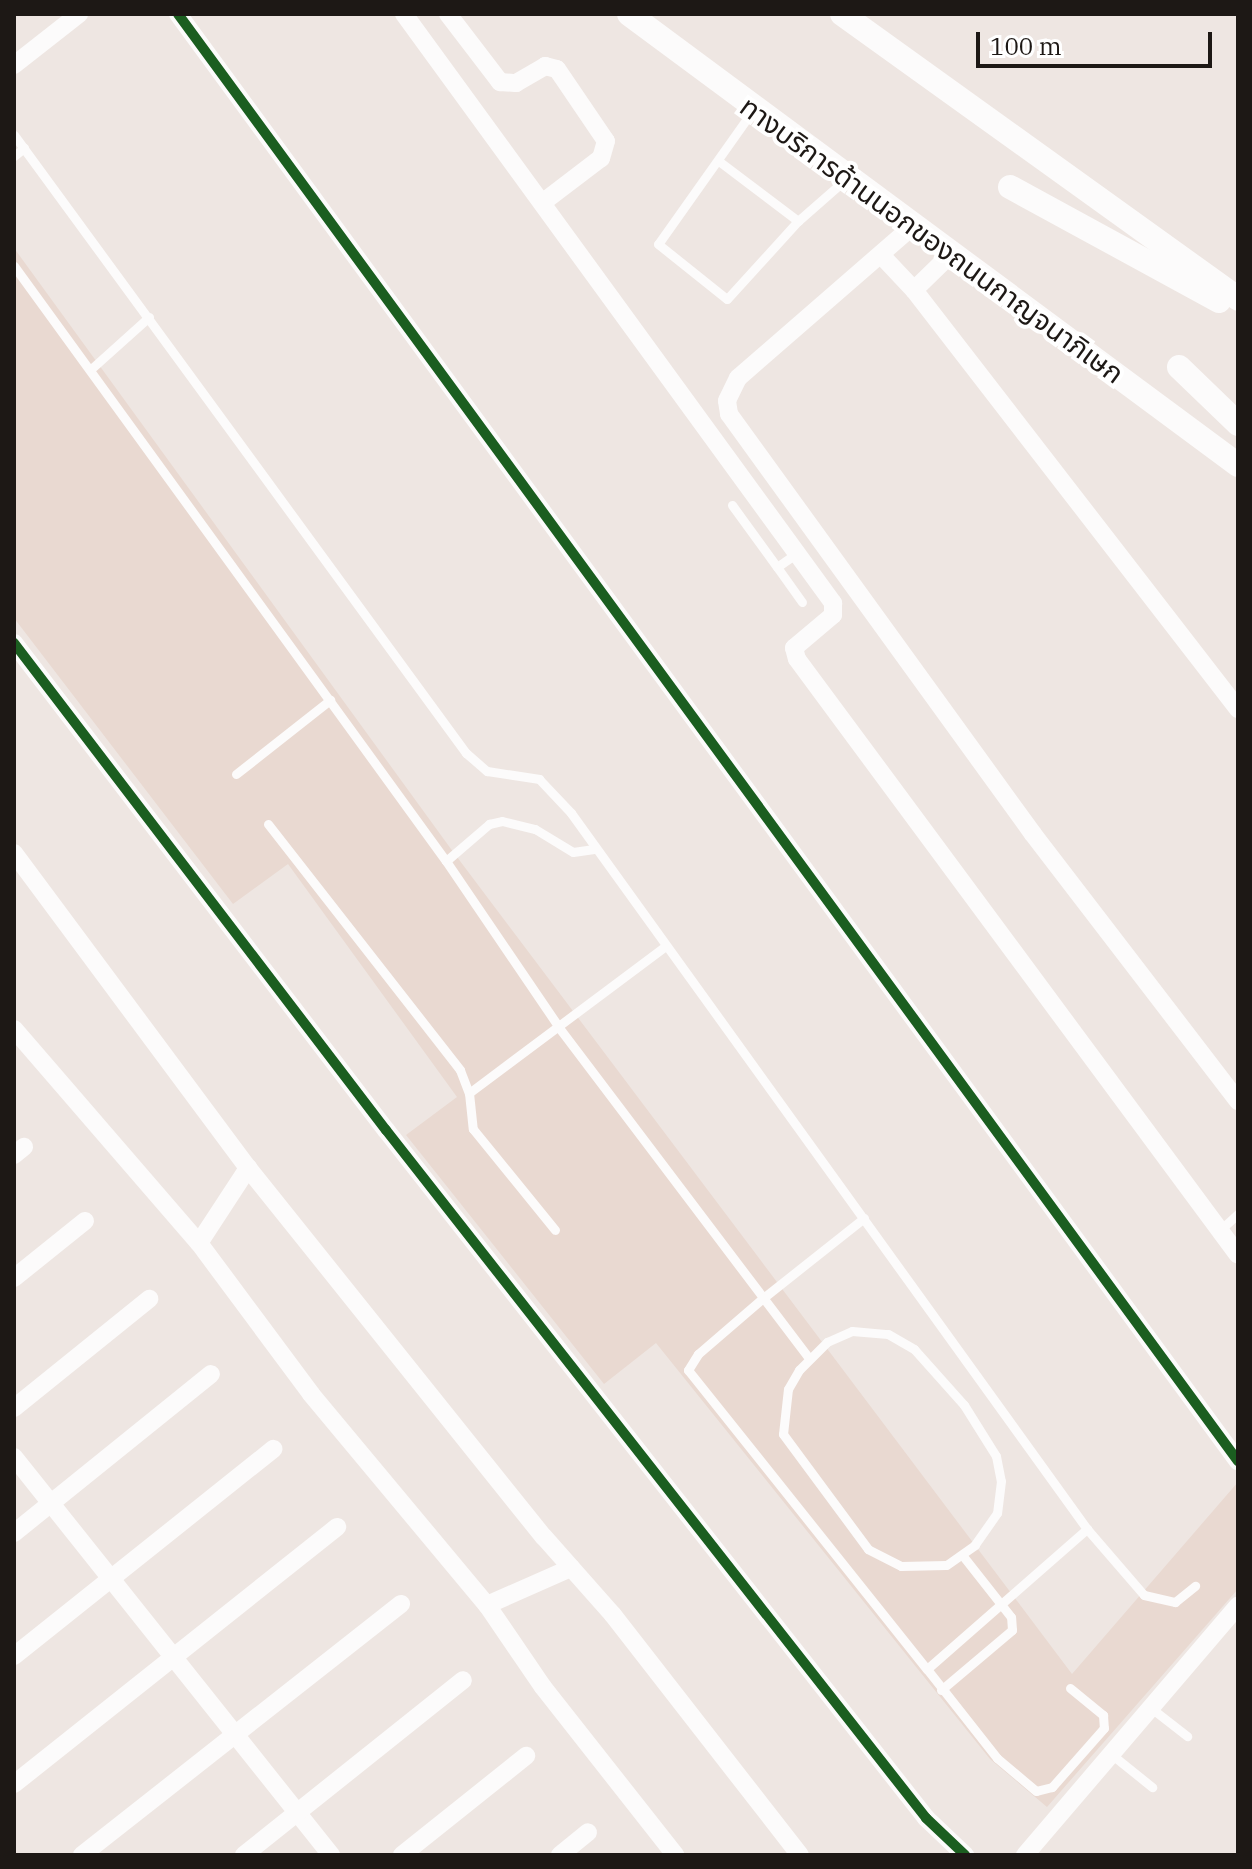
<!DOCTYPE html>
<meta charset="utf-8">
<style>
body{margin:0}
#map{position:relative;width:1252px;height:1869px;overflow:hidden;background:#eee6e2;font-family:"IBM Plex Serif","Noto Sans Thai",serif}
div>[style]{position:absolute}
.built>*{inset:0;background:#e9d9d1}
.service>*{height:9px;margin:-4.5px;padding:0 4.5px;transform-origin:4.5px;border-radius:4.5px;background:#fcfbfb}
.minor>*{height:18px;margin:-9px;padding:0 9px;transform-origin:9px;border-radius:9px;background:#fcfbfb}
.secondary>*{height:24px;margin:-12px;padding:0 12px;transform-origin:12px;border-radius:12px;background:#fcfbfb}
.cycleway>*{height:10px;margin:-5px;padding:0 5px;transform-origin:5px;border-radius:5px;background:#1b5e20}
span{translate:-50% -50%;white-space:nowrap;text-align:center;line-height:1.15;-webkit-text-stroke:8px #fff;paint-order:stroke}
.street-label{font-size:28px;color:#1d1815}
.frame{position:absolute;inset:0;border:16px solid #1d1815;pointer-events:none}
.scale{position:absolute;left:976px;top:32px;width:236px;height:36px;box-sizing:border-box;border:4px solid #1d1815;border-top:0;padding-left:10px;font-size:24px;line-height:28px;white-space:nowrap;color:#1d1815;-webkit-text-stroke:6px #fff;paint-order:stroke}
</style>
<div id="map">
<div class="built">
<div style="clip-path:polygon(14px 248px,451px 849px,1072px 1674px,1238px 1482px,1238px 1589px,1047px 1807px,990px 1759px,656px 1343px,604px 1384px,406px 1135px,457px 1097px,288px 864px,233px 904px,14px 618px)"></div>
</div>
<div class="service">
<div style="left:753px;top:110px;width:164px;rotate:125.3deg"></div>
<div style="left:658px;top:244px;width:88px;rotate:38.6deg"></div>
<div style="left:727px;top:299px;width:105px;rotate:-47.7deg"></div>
<div style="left:798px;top:221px;width:67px;rotate:-41.3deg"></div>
<div style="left:14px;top:135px;width:766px;rotate:53.82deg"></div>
<div style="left:466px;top:753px;width:28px;rotate:41deg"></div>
<div style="left:487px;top:771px;width:53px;rotate:8.7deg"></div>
<div style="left:539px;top:779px;width:47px;rotate:46.7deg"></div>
<div style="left:571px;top:813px;width:883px;rotate:54.22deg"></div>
<div style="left:1087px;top:1529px;width:87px;rotate:49.2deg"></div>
<div style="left:1144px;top:1595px;width:32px;rotate:13deg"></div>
<div style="left:1175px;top:1602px;width:26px;rotate:-39deg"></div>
<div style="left:14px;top:156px;width:13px;rotate:-39deg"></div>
<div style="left:720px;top:162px;width:98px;rotate:37.1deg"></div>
<div style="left:14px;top:266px;width:735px;rotate:54.02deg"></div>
<div style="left:446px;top:861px;width:203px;rotate:55.8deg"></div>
<div style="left:560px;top:1029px;width:411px;rotate:52.9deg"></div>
<div style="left:91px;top:369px;width:78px;rotate:-41.9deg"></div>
<div style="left:732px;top:505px;width:77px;rotate:54deg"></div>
<div style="left:797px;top:553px;width:24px;rotate:145deg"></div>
<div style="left:777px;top:567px;width:43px;rotate:54.5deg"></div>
<div style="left:236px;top:774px;width:120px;rotate:-38.2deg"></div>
<div style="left:268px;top:824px;width:312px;rotate:52deg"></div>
<div style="left:460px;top:1070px;width:25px;rotate:69deg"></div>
<div style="left:469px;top:1093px;width:244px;rotate:-36.8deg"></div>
<div style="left:446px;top:861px;width:57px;rotate:-40.7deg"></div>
<div style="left:489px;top:824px;width:13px;rotate:-13deg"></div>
<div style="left:502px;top:821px;width:34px;rotate:14deg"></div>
<div style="left:535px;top:829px;width:44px;rotate:31.2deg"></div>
<div style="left:573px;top:852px;width:21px;rotate:-8deg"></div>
<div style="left:469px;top:1093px;width:36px;rotate:84deg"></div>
<div style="left:473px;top:1129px;width:130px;rotate:50.9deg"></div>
<div style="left:864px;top:1218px;width:129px;rotate:141.6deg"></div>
<div style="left:763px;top:1298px;width:86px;rotate:139.3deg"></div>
<div style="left:698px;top:1354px;width:19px;rotate:122deg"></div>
<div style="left:688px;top:1370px;width:383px;rotate:51.4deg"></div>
<div style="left:1220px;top:1230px;width:24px;rotate:-42deg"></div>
<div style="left:852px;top:1331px;width:36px;rotate:5deg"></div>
<div style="left:888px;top:1334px;width:30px;rotate:30deg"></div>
<div style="left:914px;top:1349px;width:75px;rotate:48.2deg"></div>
<div style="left:964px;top:1405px;width:60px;rotate:57.9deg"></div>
<div style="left:996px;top:1456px;width:25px;rotate:79deg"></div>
<div style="left:1001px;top:1481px;width:32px;rotate:97deg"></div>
<div style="left:997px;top:1513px;width:39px;rotate:125deg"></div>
<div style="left:975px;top:1545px;width:35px;rotate:145deg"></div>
<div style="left:946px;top:1565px;width:45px;rotate:178.7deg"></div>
<div style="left:901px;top:1566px;width:37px;rotate:-153deg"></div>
<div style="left:868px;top:1549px;width:143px;rotate:-126.5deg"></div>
<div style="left:783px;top:1434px;width:45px;rotate:-83.7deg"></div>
<div style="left:788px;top:1389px;width:22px;rotate:-60deg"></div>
<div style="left:799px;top:1370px;width:40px;rotate:-45deg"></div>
<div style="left:827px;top:1342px;width:27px;rotate:-24deg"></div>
<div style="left:1070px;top:1688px;width:43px;rotate:39.3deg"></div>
<div style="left:1103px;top:1715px;width:13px;rotate:86deg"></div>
<div style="left:1104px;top:1728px;width:79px;rotate:131.4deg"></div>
<div style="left:1052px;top:1787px;width:16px;rotate:166deg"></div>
<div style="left:1036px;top:1791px;width:51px;rotate:-139.8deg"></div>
<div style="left:997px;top:1758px;width:113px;rotate:-128.2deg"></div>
<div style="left:927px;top:1669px;width:213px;rotate:-41.2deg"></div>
<div style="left:941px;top:1690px;width:93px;rotate:-40.2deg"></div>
<div style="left:1012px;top:1630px;width:13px;rotate:-94deg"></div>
<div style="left:1011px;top:1617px;width:78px;rotate:-128.2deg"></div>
<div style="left:1151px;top:1708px;width:46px;rotate:37.9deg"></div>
<div style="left:1111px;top:1754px;width:53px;rotate:38.8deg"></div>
</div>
<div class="minor">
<div style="left:178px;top:14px;width:1794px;rotate:53.78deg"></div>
<div style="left:404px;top:14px;width:729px;rotate:53.93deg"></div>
<div style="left:833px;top:603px;width:12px;rotate:90deg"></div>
<div style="left:833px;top:615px;width:51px;rotate:139.8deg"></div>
<div style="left:794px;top:648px;width:11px;rotate:75deg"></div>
<div style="left:797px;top:659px;width:741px;rotate:53.5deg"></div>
<div style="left:448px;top:14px;width:86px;rotate:52.6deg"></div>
<div style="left:500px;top:82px;width:16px;rotate:4deg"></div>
<div style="left:516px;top:83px;width:34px;rotate:-30deg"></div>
<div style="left:545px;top:66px;width:12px;rotate:14deg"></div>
<div style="left:557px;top:69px;width:87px;rotate:55.8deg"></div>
<div style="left:606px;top:141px;width:18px;rotate:106deg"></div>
<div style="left:601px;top:158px;width:74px;rotate:142.7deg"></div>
<div style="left:14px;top:65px;width:83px;rotate:-38.1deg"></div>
<div style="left:914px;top:225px;width:233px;rotate:139deg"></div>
<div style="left:738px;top:378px;width:25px;rotate:116deg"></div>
<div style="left:727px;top:401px;width:13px;rotate:81deg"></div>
<div style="left:729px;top:414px;width:518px;rotate:54.1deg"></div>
<div style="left:1033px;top:834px;width:337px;rotate:52.5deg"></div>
<div style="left:882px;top:256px;width:47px;rotate:46.7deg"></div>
<div style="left:914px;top:290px;width:530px;rotate:52.29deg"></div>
<div style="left:914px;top:290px;width:53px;rotate:-44.2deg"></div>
<div style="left:14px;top:643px;width:613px;rotate:52.63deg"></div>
<div style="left:386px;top:1130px;width:875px;rotate:51.87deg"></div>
<div style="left:926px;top:1818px;width:54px;rotate:43.5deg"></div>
<div style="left:14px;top:853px;width:392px;rotate:53.4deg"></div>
<div style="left:248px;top:1168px;width:473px;rotate:51.3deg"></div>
<div style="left:544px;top:1537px;width:104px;rotate:48.5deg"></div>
<div style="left:613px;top:1615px;width:304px;rotate:52.1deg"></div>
<div style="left:14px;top:1029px;width:283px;rotate:49.2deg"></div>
<div style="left:199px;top:1243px;width:188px;rotate:53.4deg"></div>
<div style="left:311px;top:1394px;width:275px;rotate:50.2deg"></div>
<div style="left:487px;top:1605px;width:99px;rotate:55.7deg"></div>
<div style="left:543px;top:1687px;width:214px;rotate:51.8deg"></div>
<div style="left:14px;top:1155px;width:13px;rotate:-39deg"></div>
<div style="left:199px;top:1243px;width:90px;rotate:-56.8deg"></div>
<div style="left:14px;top:1278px;width:91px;rotate:-38.8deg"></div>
<div style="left:14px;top:1408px;width:174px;rotate:-38.9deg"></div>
<div style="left:14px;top:1457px;width:509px;rotate:51.46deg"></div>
<div style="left:14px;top:1533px;width:253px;rotate:-38.9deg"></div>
<div style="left:487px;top:1605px;width:92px;rotate:-23.8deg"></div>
<div style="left:14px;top:1656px;width:332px;rotate:-38.6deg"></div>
<div style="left:14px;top:1784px;width:413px;rotate:-38.5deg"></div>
<div style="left:82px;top:1855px;width:406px;rotate:-38.2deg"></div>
<div style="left:244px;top:1855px;width:280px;rotate:-38.6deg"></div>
<div style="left:402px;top:1855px;width:159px;rotate:-38.6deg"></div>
<div style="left:560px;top:1855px;width:36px;rotate:-39deg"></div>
<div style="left:1025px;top:1855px;width:328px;rotate:-49.5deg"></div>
</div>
<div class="secondary">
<div style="left:629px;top:14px;width:758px;rotate:36.52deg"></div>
<div style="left:842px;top:14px;width:488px;rotate:35.7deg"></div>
<div style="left:1010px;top:187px;width:238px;rotate:28.6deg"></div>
<div style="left:1179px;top:367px;width:82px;rotate:44deg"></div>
</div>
<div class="cycleway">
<div style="left:178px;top:14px;width:1794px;rotate:53.78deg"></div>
<div style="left:14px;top:643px;width:613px;rotate:52.63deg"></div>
<div style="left:386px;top:1130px;width:875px;rotate:51.87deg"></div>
<div style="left:926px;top:1818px;width:54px;rotate:43.5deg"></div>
</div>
<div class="street-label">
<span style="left:932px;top:240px;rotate:36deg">ทางบริการด้านนอกของถนนกาญจนาภิเษก</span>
</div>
<div class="frame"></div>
<div class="scale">100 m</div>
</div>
